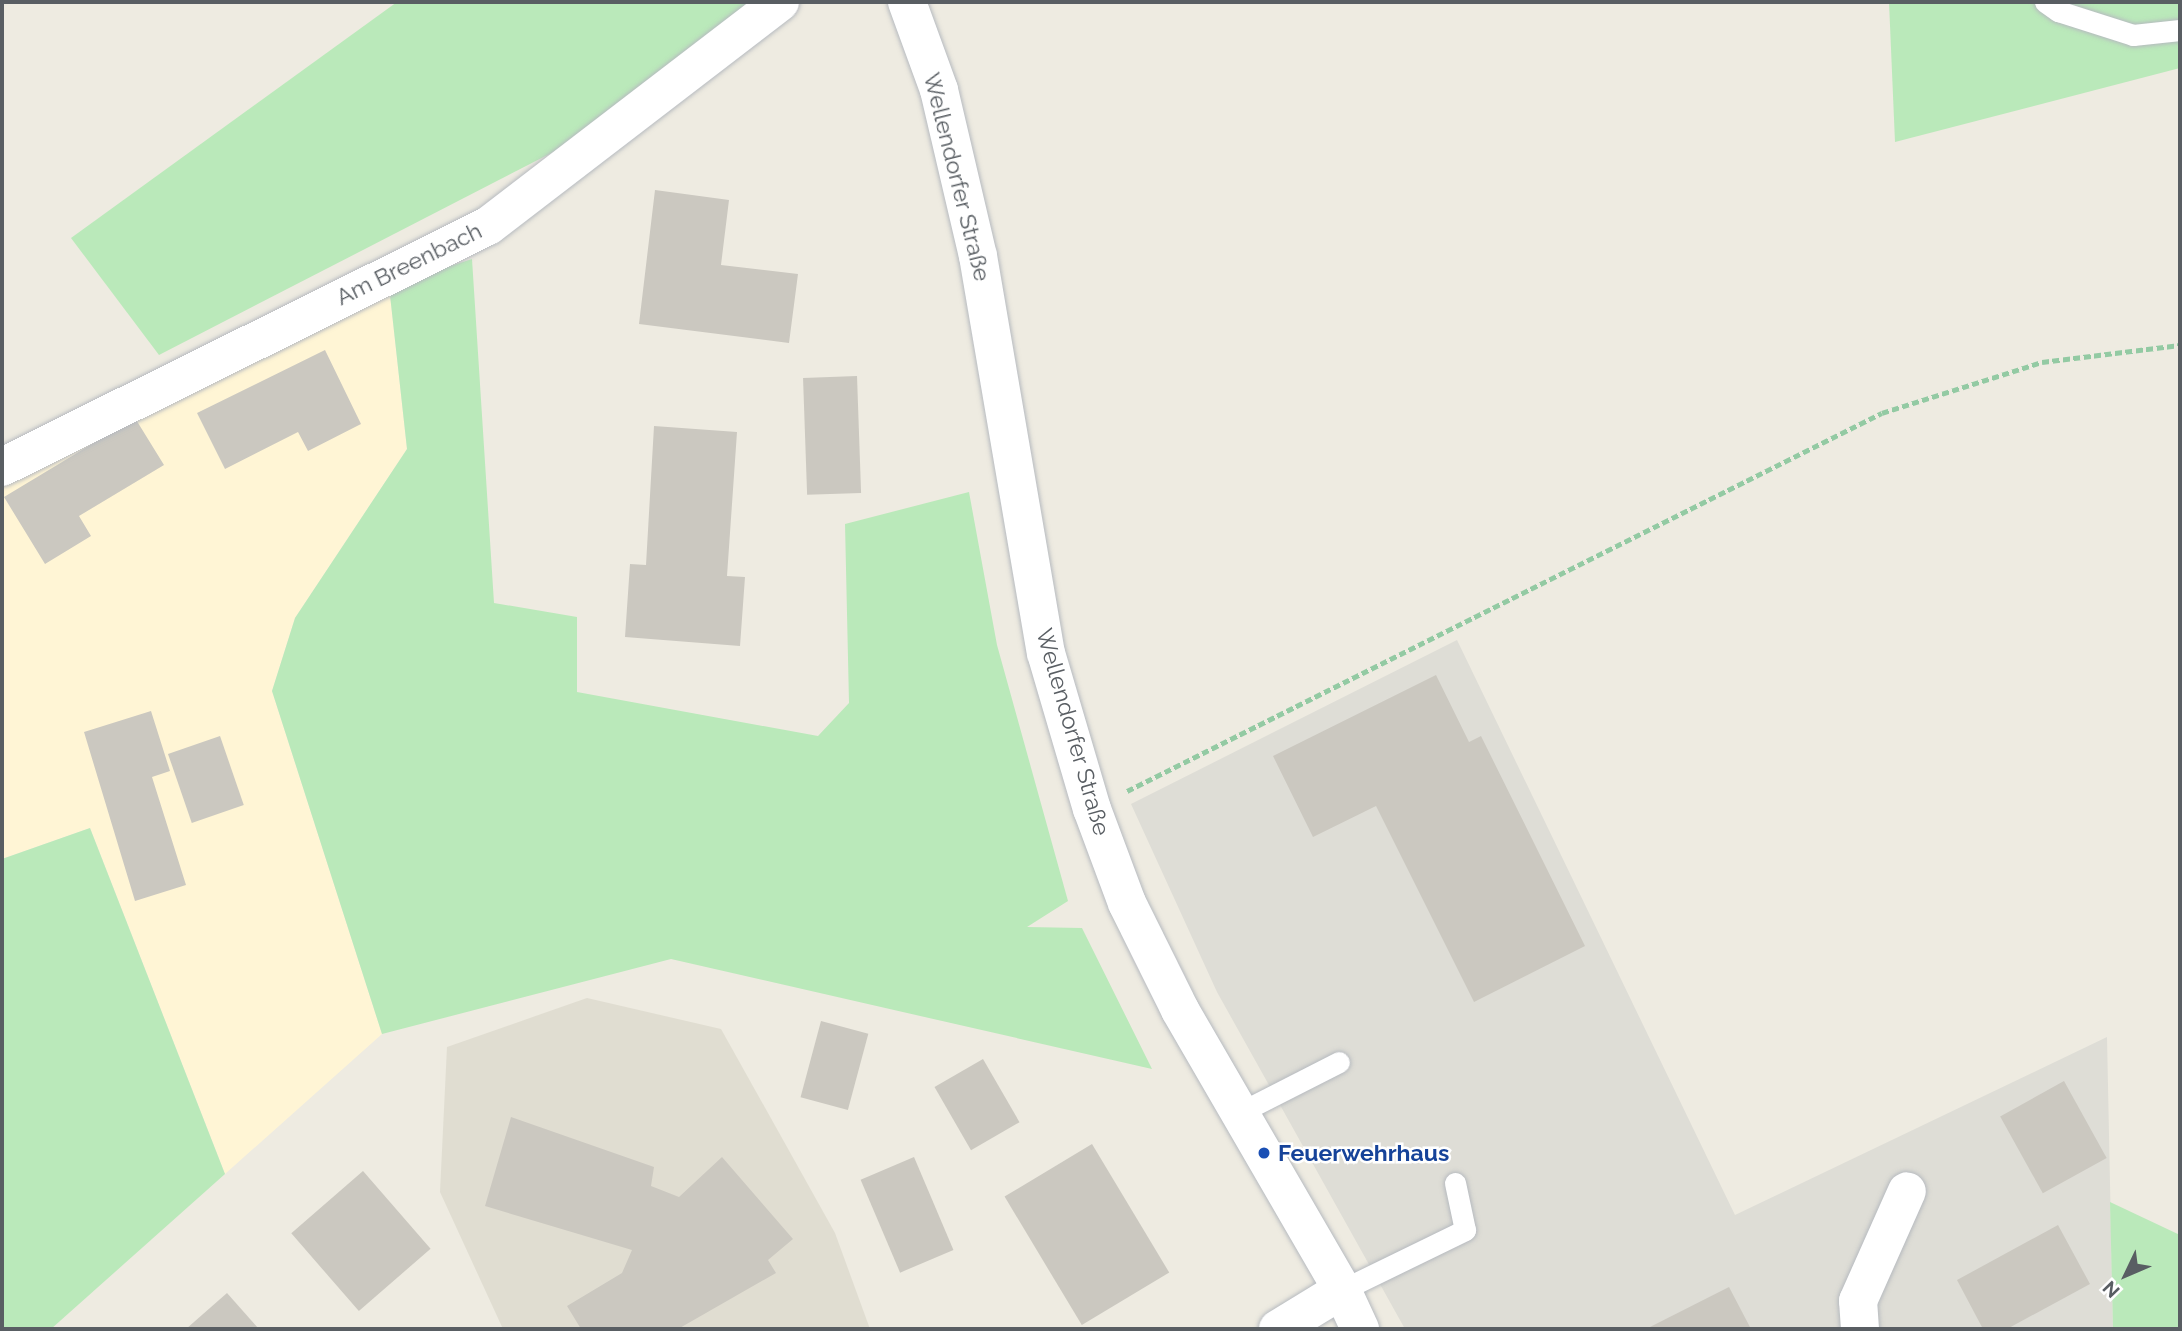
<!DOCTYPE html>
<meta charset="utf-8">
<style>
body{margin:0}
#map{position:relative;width:2182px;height:1331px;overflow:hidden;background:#eeebe1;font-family:Raleway,sans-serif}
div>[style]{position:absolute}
.commercial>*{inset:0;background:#fff5d5}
.industrial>*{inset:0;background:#deddd6}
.education>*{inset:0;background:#e0ddd1}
.green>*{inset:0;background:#bae9ba}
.building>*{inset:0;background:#cbc8c0;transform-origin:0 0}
.path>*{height:4.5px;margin-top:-2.25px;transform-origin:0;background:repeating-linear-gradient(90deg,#93caa3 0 7px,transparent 0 10.5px)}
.roads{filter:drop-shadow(0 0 2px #b6babf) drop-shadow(0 0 2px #b6babf)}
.lane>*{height:21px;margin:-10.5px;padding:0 10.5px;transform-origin:10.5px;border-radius:10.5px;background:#fff}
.street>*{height:38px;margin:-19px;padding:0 19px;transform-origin:19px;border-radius:19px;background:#fff}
.secondary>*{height:38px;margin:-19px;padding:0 19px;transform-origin:19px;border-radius:19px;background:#fff}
.dots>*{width:19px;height:19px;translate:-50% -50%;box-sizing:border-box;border:4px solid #fff;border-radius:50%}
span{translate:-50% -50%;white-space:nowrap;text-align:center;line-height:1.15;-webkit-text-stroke:5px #fff;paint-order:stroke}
.street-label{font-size:23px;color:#595e63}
.transit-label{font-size:23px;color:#164399;font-weight:700}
.left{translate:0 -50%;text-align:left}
.frame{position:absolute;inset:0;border:4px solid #595e63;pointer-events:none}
.north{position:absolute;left:2091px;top:1240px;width:70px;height:70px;-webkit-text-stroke:5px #fff;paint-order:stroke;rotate:226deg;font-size:19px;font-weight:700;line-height:28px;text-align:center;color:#595e63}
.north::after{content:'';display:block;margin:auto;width:24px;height:32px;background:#595e63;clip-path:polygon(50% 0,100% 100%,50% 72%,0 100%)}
</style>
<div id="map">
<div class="commercial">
<div style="clip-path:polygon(389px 286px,407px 449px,295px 618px,272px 691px,382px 1034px,225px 1174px,90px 828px,2px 859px,2px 482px)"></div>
</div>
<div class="industrial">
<div style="clip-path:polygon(1457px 640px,1735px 1215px,2107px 1037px,2113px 1329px,1405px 1329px,1217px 992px,1131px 804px)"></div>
</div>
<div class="education">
<div style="clip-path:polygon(587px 998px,721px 1029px,835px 1233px,870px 1329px,503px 1329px,440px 1192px,447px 1047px)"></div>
</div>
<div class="green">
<div style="clip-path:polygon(397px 2px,755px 2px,567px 145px,159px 355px,71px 238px)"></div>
<div style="clip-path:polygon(1889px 2px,2180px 2px,2180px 68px,1895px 142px)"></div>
<div style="clip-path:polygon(472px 259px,494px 603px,577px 617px,577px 692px,818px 736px,849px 703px,845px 524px,969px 492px,997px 645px,1068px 901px,1027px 927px,1082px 928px,1152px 1069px,671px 959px,382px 1034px,272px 691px,295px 618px,407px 449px,389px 286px)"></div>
<div style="clip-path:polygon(90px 828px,225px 1174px,51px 1329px,2px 1329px,2px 859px)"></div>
<div style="clip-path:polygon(2110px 1202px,2180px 1235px,2180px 1329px,2113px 1329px)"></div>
</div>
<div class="building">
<div style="clip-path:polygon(655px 190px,729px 200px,721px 265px,798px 274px,789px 343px,639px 324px)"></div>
<div style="clip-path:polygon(325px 350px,361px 424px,308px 451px,298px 432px,225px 469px,197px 413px)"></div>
<div style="left:857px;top:376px;width:117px;height:54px;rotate:88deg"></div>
<div style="clip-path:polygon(135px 418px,164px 465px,79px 516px,91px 536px,45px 564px,4px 497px)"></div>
<div style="clip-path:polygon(654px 426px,737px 432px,727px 576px,745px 577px,740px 646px,625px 637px,630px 564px,646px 565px)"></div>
<div style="clip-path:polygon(1436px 675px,1469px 742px,1481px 736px,1585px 946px,1474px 1002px,1376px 806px,1313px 837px,1273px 756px)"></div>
<div style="clip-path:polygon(151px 711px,170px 771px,152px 777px,186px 885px,135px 901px,84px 732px)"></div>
<div style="left:220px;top:736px;width:73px;height:55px;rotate:71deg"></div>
<div style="left:821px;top:1021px;width:49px;height:79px;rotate:15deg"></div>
<div style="left:983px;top:1059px;width:73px;height:56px;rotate:60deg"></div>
<div style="left:2064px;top:1081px;width:88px;height:73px;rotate:61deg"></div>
<div style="clip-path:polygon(511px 1117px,654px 1167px,651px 1186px,679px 1197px,722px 1157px,793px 1239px,768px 1260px,776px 1273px,678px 1329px,581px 1329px,567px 1306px,622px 1273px,632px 1250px,485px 1206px)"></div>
<div style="left:1092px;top:1144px;width:150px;height:102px;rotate:59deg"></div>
<div style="left:914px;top:1157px;width:101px;height:58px;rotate:67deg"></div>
<div style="left:363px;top:1171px;width:103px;height:95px;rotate:49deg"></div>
<div style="clip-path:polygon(2058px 1225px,2090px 1284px,2007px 1329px,1983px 1329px,1957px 1280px)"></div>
<div style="clip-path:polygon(1729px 1287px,1751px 1329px,1646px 1329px)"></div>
<div style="clip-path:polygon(227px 1293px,259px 1329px,186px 1329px)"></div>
</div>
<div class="path">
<div style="left:1127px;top:791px;width:844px;rotate:-26.6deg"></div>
<div style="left:1882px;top:413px;width:168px;rotate:-17.7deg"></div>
<div style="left:2042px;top:362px;width:139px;rotate:-7deg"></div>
</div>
<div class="roads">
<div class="lane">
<div style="left:2045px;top:2px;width:16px;rotate:35deg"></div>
<div style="left:2058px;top:11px;width:79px;rotate:17.7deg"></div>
<div style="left:2133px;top:35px;width:47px;rotate:-6.1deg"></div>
<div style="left:1239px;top:1113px;width:112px;rotate:-27deg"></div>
<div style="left:1342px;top:1290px;width:137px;rotate:-26deg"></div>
<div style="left:1465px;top:1230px;width:48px;rotate:-102deg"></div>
</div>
<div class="street">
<div style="left:2px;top:467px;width:542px;rotate:-26.38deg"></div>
<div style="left:488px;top:226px;width:368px;rotate:-37.5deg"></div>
<div style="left:1278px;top:1329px;width:75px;rotate:-31.4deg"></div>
<div style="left:1860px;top:1329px;width:28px;rotate:-94deg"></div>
<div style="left:1858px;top:1301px;width:120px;rotate:-66deg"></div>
</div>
<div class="secondary">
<div style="left:907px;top:2px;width:94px;rotate:70deg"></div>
<div style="left:939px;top:90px;width:171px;rotate:76.8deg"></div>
<div style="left:978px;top:256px;width:403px;rotate:80.3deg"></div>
<div style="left:1046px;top:653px;width:163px;rotate:73.6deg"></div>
<div style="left:1092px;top:809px;width:100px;rotate:69.6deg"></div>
<div style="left:1127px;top:903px;width:119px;rotate:63.6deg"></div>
<div style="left:1180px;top:1010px;width:323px;rotate:59.9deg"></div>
<div style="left:1342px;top:1290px;width:43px;rotate:65.2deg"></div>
</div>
</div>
<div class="dots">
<div style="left:1264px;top:1153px;background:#1a4fb4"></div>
</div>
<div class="street-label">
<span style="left:957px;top:177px;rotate:76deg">Wellendorfer Straße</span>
<span style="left:409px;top:264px;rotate:-26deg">Am Breenbach</span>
<span style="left:1073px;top:732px;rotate:74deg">Wellendorfer Straße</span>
</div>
<div class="transit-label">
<span class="left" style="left:1278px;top:1153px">Feuerwehrhaus</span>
</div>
<div class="frame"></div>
<div class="north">N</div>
</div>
